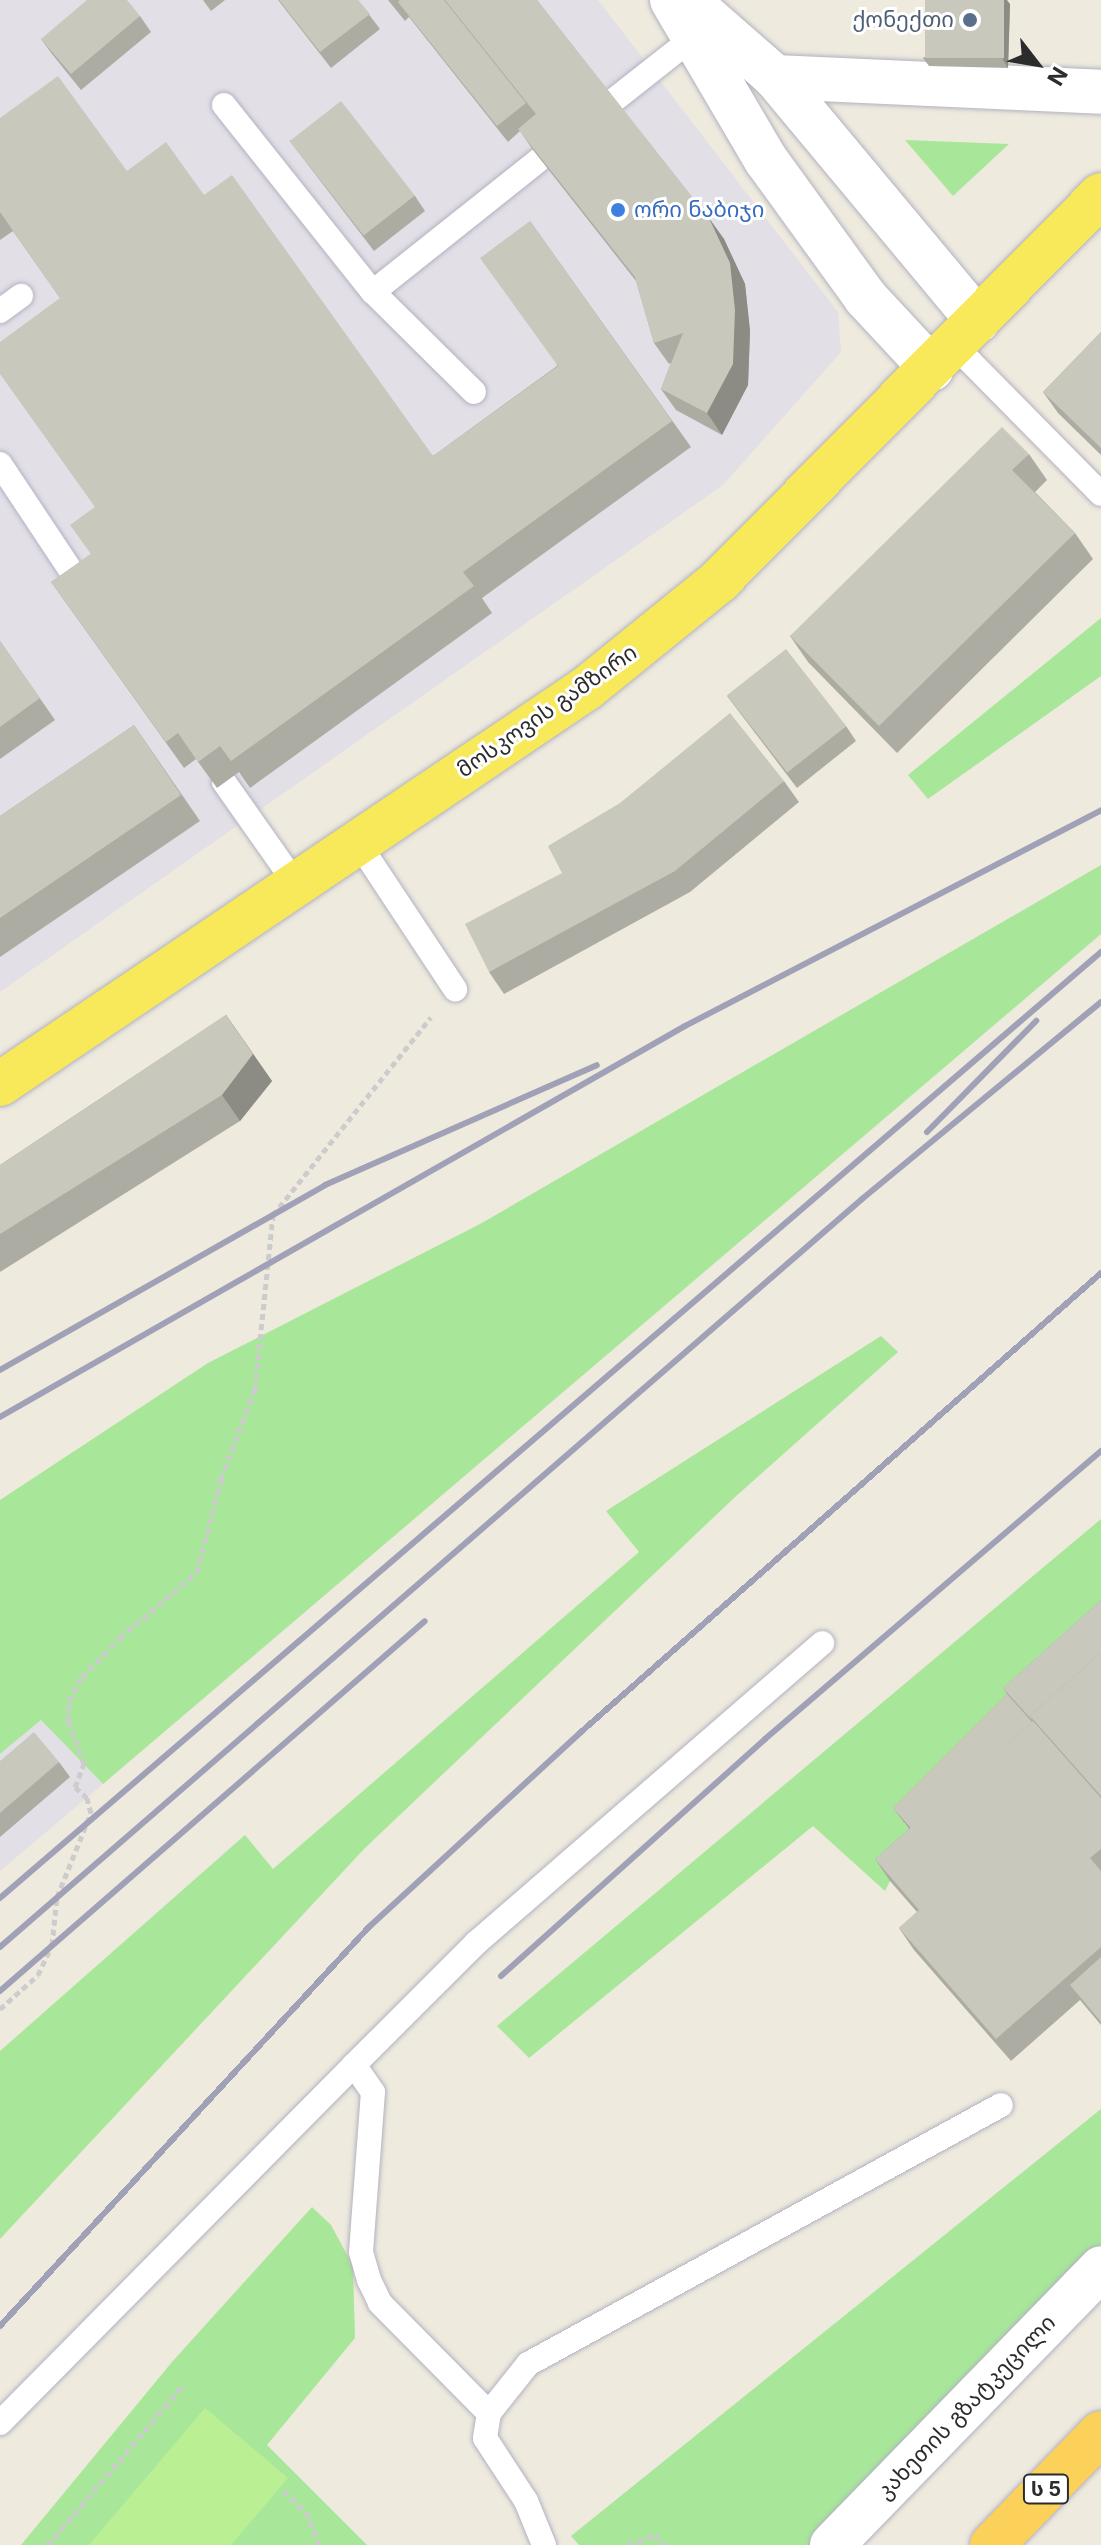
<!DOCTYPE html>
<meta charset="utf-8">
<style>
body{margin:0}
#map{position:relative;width:1101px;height:2545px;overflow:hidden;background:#eeeade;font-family:Inter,"Noto Sans Georgian",sans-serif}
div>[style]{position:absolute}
.industrial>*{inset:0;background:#e2dfe7}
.green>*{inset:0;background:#a8e799}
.pitch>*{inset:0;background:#bbef94}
.path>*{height:5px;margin-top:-2.5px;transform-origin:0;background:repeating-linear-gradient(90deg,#ccc 0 6px,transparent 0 10px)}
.roads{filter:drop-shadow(0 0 2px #b2b2c0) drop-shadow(0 0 2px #b2b2c0)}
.service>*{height:24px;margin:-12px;padding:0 12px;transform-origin:12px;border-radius:12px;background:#fff}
.tertiary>*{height:44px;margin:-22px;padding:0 22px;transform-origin:22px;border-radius:22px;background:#fff}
.primary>*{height:44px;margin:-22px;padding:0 22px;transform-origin:22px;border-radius:22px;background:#f7e95a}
.trunk>*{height:44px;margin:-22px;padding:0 22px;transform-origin:22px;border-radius:22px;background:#fbd15a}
.rail>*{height:6px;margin:-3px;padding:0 3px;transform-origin:3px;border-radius:3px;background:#a0a0b7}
.wall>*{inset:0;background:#adaca3}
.shaded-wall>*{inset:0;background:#8d8c84}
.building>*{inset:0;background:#c9c8bd;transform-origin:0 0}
.dots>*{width:22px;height:22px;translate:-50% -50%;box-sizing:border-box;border:4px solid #fff;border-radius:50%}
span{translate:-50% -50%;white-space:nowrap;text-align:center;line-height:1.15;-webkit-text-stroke:6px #fff;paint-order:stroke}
.shield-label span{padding:2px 6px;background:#fff;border:2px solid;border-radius:6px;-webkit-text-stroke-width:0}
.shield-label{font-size:20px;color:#2c2c2c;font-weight:700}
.service-label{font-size:22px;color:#4e5e75}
.right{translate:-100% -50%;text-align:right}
.shop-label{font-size:22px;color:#366cbe}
.left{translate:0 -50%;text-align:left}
.street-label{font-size:22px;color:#2c2c2c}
.north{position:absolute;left:997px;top:24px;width:80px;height:80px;-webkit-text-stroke:6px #fff;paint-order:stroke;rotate:121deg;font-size:22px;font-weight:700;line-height:32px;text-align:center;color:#2c2c2c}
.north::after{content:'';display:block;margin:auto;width:28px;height:36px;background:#2c2c2c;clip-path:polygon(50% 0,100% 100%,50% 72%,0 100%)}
</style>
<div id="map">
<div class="industrial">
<div style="clip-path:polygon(0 0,598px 0,838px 312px,841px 352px,723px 485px,0 992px)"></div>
<div style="clip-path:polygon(41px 1720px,103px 1784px,0 1871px,0 1754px)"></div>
</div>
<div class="green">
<div style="clip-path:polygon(905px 140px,1009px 144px,953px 196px)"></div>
<div style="clip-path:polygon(1101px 618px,1101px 676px,928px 799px,908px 775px)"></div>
<div style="clip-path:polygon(1101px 865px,1101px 934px,103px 1784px,41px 1720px,0 1754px,0 1500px,208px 1363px,480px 1224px)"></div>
<div style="clip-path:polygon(881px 1336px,898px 1352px,734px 1498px,365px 1848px,0 2239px,0 2051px,245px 1835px,273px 1869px,639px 1552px,606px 1511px)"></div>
<div style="clip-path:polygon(1101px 1519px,1101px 1635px,904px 1823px,926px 1849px,890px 1881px,885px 1891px,813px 1826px,529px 2058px,497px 2026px)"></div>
<div style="clip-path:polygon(1101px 2109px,1101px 2249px,813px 2545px,579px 2545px,571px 2536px)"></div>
<div style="clip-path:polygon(312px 2207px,331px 2225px,353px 2266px,355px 2338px,267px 2445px,367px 2545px,21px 2545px,172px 2362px)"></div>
</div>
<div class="pitch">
<div style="clip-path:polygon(205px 2408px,288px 2478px,231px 2545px,89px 2545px)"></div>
</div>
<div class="path">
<div style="left:0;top:2009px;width:51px;rotate:-41.8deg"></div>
<div style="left:38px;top:1975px;width:33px;rotate:-65deg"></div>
<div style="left:52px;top:1945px;width:48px;rotate:-84.1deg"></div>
<div style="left:57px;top:1897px;width:91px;rotate:-68deg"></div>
<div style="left:91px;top:1813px;width:16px;rotate:-105deg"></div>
<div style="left:87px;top:1798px;width:16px;rotate:-137deg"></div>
<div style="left:75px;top:1787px;width:25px;rotate:-69deg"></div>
<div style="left:84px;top:1764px;width:47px;rotate:-110deg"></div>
<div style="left:68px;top:1720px;width:19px;rotate:-87deg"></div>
<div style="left:69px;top:1701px;width:27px;rotate:-62deg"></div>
<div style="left:82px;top:1677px;width:54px;rotate:-45.7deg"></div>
<div style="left:120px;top:1638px;width:101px;rotate:-40.6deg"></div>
<div style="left:197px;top:1572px;width:96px;rotate:-75.5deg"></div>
<div style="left:221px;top:1479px;width:96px;rotate:-69.3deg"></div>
<div style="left:255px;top:1389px;width:175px;rotate:-84.1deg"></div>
<div style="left:273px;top:1215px;width:253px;rotate:-51.4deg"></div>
<div style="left:284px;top:2491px;width:30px;rotate:44deg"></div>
<div style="left:306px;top:2512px;width:35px;rotate:68deg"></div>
<div style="left:48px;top:2545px;width:211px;rotate:-49.8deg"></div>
<div style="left:628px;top:2545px;width:29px;rotate:-20deg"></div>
<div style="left:655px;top:2535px;width:14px;rotate:45deg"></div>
</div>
<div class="roads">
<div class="service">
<div style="left:614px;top:100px;width:102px;rotate:-38.2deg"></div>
<div style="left:224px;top:105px;width:239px;rotate:51.5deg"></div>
<div style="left:373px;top:292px;width:142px;rotate:44.7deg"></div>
<div style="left:373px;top:292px;width:213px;rotate:-38.5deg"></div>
<div style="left:0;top:311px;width:26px;rotate:-36deg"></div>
<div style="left:954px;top:345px;width:209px;rotate:45.4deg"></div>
<div style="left:0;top:464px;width:157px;rotate:56.4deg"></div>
<div style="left:224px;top:782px;width:123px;rotate:54.9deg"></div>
<div style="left:357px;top:841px;width:178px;rotate:56.5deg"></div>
<div style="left:354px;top:2065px;width:173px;rotate:-45deg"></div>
<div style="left:476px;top:1943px;width:458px;rotate:-40.9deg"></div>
<div style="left:0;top:2423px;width:503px;rotate:-45.32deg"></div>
<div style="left:354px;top:2065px;width:33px;rotate:55deg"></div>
<div style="left:373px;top:2092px;width:160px;rotate:94.3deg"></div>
<div style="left:361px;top:2252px;width:29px;rotate:74deg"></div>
<div style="left:369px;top:2280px;width:25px;rotate:64deg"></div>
<div style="left:380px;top:2303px;width:155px;rotate:45.3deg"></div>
<div style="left:544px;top:2545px;width:48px;rotate:-112.2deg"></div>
<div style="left:526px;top:2501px;width:75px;rotate:-123.1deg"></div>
<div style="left:485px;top:2438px;width:25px;rotate:-81deg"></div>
<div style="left:489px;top:2413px;width:63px;rotate:-51.5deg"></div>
<div style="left:528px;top:2364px;width:539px;rotate:-28.7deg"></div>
</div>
<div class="tertiary">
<div style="left:672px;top:0;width:186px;rotate:59.6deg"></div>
<div style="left:766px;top:160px;width:169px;rotate:54.1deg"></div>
<div style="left:865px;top:297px;width:98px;rotate:47.1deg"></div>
<div style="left:687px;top:0;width:117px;rotate:41.2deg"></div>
<div style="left:775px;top:77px;width:317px;rotate:50.2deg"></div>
<div style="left:775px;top:77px;width:326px;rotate:2.6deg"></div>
<div style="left:832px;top:2545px;width:386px;rotate:-45.8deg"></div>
</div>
<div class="primary">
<div style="left:0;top:1084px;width:708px;rotate:-34deg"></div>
<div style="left:587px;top:688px;width:170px;rotate:-39deg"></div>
<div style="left:719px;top:581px;width:543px;rotate:-45.3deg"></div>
</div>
<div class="trunk">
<div style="left:992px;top:2545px;width:156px;rotate:-45.8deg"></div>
</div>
</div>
<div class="rail">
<div style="left:927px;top:1132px;width:156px;rotate:-45.5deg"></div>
<div style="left:0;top:1370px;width:374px;rotate:-29.6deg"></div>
<div style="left:325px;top:1185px;width:297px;rotate:-23.8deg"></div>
<div style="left:0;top:1417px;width:789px;rotate:-29.72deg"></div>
<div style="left:685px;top:1026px;width:469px;rotate:-27.4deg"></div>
<div style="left:0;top:1898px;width:1452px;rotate:-40.67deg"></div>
<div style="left:0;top:1947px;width:1141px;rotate:-40.95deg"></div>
<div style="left:862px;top:1199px;width:310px;rotate:-39.5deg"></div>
<div style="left:501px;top:1976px;width:355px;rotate:-41.9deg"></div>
<div style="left:765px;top:1739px;width:443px;rotate:-40.6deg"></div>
<div style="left:0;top:1991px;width:563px;rotate:-41.04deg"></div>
<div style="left:0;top:2326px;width:543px;rotate:-47.24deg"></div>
<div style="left:369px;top:1927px;width:288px;rotate:-42.6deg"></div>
<div style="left:581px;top:1732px;width:694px;rotate:-41.43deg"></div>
</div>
<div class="wall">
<div style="clip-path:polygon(203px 0,225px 0,211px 11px)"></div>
<div style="clip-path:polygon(278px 0,358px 0,380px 29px,331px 68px)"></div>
<div style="clip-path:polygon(388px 0,537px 0,724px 239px,745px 284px,750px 331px,748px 385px,722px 435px,676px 410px,661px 389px,671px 363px,669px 364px,654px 343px,636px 281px,533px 150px,520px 131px,508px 142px,409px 17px,405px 21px)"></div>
<div style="clip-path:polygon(1010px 4px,1008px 68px,929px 66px,923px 58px)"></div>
<div style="clip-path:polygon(140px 16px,151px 32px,81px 90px,52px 54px,41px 39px)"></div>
<div style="clip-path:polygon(0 118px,127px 171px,204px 195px,433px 456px,557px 366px,530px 221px,691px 447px,482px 598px,492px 613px,250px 788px,239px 772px,217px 788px,196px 759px,184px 768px,51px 582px,91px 554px,95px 508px,60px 298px,13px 231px,0 240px)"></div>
<div style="clip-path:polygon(289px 140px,415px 196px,425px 211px,374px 251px)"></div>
<div style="clip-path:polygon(1101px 332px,1101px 455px,1058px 413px,1043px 392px)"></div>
<div style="clip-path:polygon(1029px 454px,1047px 480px,1035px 492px,1075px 533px,1093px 559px,897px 753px,808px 662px,790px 636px)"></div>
<div style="clip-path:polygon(0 641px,55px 720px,0 759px)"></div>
<div style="clip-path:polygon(727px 696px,846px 726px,856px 741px,797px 788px)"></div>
<div style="clip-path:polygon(134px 725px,200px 821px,0 957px,0 816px)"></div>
<div style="clip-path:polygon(784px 781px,799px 802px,690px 892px,504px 994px,489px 972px)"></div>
<div style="clip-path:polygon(226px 1015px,272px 1081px,240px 1121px,0 1272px,0 1165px)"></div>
<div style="clip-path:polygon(1101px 1600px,1101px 2025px,1080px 2000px,1011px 2061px,914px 1950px,899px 1928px,917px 1912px,890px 1881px,875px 1859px,909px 1829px,893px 1808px,1007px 1694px,1003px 1688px)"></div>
<div style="clip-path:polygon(0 1761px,59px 1762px,70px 1777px,0 1837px)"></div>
</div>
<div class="shaded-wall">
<div style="clip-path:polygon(1004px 0,1007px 0,1010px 4px,1008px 68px,1003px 60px)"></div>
<div style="clip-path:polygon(709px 218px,724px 239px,745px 284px,750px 331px,748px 385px,722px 435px,707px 413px)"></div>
<div style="clip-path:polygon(226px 1015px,272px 1081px,240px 1121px,222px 1095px)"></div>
</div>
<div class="building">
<div style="clip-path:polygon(87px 0,127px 0,140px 16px,71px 74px,41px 39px)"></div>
<div style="clip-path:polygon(279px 0,358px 0,370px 14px,320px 52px)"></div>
<div style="clip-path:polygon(400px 0,444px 0,526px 103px,497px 126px,398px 2px)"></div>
<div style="clip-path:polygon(445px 0,537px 0,709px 218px,730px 263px,735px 310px,733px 364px,707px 413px,661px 389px,683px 333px,654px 343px,635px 277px,518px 129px,536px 114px)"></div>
<div style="left:925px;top:0;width:79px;height:58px"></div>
<div style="clip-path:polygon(58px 76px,127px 171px,166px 142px,204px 195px,232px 175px,433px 456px,558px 366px,480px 258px,530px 221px,672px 421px,463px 572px,474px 586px,231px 761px,220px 746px,198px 762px,178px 733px,166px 742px,51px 582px,91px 554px,70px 525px,95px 507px,0 374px,0 342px,60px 298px,0 212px,0 118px)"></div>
<div style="left:341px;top:101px;width:120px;height:65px;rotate:52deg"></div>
<div style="clip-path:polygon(1101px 332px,1101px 448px,1043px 392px)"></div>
<div style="clip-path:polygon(1002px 427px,1029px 454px,1012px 470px,1075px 533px,879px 726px,790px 636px)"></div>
<div style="clip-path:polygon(0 641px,40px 698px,0 727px)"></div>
<div style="left:786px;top:649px;width:98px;height:75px;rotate:52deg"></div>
<div style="clip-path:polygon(730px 713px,784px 781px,675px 871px,489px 972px,465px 924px,562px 873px,548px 846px,620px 803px)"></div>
<div style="clip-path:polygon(134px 725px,181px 795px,0 918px,0 816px)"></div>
<div style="clip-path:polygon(226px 1015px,253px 1054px,222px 1095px,0 1234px,0 1165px)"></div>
<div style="clip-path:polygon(1101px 1600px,1101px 1652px,1030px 1716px,1033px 1721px,1003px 1688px)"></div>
<div style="clip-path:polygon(1101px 1652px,1101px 1796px,1030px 1716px)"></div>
<div style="clip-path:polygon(1007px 1694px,1032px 1722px,911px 1828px,893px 1808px)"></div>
<div style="clip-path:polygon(1033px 1721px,1101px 1798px,1101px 1849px,1090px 1858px,1101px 1871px,1101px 1947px,996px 2039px,899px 1928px,919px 1910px,875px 1859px)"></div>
<div style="clip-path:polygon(34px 1732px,59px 1762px,0 1813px,0 1761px)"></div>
<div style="clip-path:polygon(1101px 1957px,1101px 2022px,1070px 1985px)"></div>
</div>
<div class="dots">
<div style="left:970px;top:20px;background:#5c6f8a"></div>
<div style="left:618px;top:210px;background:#3f7fe0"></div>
</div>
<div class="shield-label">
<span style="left:1046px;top:2489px">ს 5</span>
</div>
<div class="service-label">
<span class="right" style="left:954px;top:20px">ქონექთი</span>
</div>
<div class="shop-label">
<span class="left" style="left:634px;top:210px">ორი ნაბიჯი</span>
</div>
<div class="street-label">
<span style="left:547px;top:711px;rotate:-35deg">მოსკოვის გამზირი</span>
<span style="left:966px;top:2407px;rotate:-46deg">კახეთის გზატკეცილი</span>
</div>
<div class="north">N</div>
</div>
